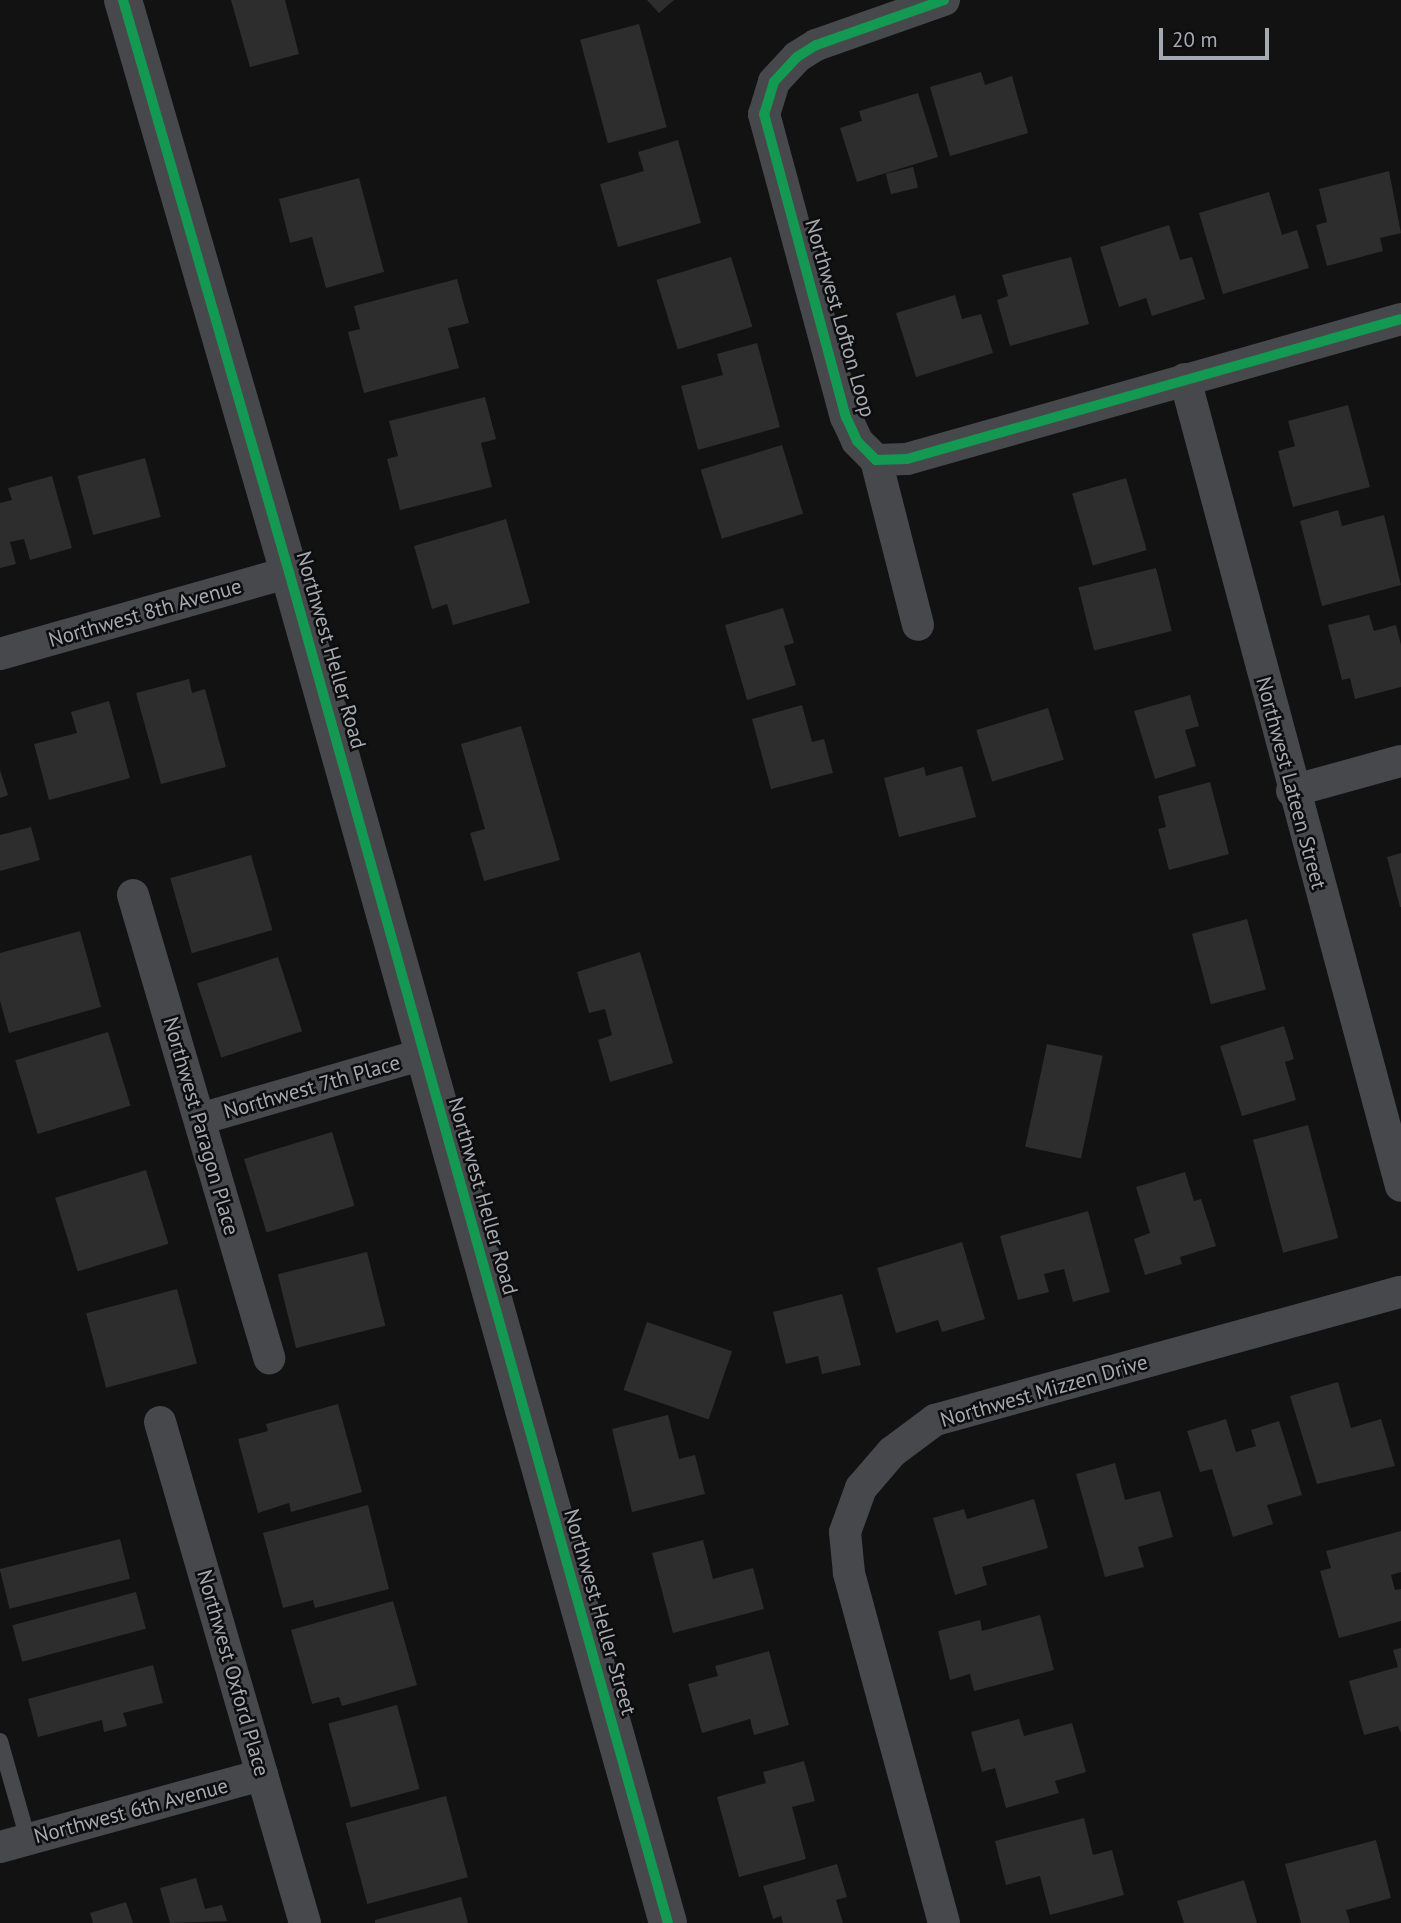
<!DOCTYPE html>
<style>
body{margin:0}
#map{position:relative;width:1401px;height:1923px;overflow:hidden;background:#121213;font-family:"PT Sans",sans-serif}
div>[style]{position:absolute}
.building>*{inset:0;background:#2d2d2e;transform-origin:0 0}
.service>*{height:16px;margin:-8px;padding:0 8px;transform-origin:8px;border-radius:8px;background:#47484c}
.minor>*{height:32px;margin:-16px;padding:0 16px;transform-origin:16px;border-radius:16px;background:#47484c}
.tertiary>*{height:38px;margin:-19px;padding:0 19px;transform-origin:19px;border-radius:19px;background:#47484c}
.cycleway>*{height:10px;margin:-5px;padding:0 5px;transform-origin:5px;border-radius:5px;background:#139951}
span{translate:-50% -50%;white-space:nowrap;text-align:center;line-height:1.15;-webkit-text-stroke:5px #0d0d0e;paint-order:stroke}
.street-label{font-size:21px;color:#a5a9b2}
.scale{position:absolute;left:1159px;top:28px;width:110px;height:32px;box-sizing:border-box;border:4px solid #a5a9b2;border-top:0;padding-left:9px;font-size:21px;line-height:24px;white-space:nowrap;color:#a5a9b2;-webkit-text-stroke:5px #0d0d0e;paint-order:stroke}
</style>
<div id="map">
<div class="building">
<div style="clip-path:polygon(231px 0,285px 0,299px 54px,250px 67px)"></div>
<div style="clip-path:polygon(647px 0,674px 0,659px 13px)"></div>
<div style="left:639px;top:24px;width:107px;height:61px;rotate:75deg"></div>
<div style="clip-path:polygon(981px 72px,985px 85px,1012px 76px,1028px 133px,950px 156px,930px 87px)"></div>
<div style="clip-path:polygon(918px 93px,938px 157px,857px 182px,840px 128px,862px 121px,859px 111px)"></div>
<div style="clip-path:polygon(678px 140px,701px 223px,618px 247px,600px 184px,644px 171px,638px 152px)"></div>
<div style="left:913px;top:167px;width:21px;height:28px;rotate:76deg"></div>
<div style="clip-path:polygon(1389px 171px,1401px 233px,1380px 238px,1383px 251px,1327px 266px,1316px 225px,1327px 222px,1319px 189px)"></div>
<div style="clip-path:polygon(359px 178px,384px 272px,326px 288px,312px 237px,290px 243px,279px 199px)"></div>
<div style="clip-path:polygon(1269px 192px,1282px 235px,1297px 230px,1309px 268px,1223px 294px,1199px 213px)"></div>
<div style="clip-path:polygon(1169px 225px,1180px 260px,1192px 257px,1205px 299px,1152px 316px,1146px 298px,1119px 307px,1100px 247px)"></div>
<div style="left:731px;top:257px;width:73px;height:78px;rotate:73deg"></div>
<div style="clip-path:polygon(1071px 257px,1089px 324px,1010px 346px,997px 300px,1008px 296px,1002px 275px)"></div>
<div style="clip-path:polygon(457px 279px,469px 323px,448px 328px,459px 368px,364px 393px,348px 332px,360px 329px,354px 306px)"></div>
<div style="clip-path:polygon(955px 295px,962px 319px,981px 314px,993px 353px,916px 377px,896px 313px)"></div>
<div style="clip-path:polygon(757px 343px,780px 427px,698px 450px,681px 386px,723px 375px,717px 354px)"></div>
<div style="clip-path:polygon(485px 397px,496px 439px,481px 443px,492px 487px,400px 510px,387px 459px,398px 456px,389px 421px)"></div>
<div style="clip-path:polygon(1348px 405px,1370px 487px,1293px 507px,1278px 451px,1295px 446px,1288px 421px)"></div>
<div style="left:782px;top:445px;width:72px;height:85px;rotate:73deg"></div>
<div style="left:145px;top:458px;width:61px;height:70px;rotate:75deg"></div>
<div style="clip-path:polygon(52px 476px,72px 548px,30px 560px,24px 539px,10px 542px,16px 564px,0 568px,0 503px,12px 500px,8px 488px)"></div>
<div style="left:1126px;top:478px;width:75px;height:56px;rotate:74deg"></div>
<div style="clip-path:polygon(1338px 510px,1342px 526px,1384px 515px,1401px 585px,1322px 606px,1300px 521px)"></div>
<div style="clip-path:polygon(506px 519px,530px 603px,453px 625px,447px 604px,432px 609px,414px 546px)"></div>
<div style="left:1156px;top:568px;width:65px;height:80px;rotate:76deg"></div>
<div style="clip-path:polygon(783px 608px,794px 643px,784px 646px,796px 685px,747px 700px,725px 625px)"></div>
<div style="clip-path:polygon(1369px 615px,1374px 631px,1396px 625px,1401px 645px,1401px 687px,1355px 699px,1350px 678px,1342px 680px,1328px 625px)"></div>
<div style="clip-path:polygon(189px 679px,192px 693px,205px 689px,226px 767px,161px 784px,136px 693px)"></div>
<div style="clip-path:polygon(1190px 695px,1199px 726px,1185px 730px,1196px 766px,1155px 779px,1134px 711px)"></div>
<div style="clip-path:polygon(109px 701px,130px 778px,49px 800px,34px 744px,77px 733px,71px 712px)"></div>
<div style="clip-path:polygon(802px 705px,812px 742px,824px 739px,833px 773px,771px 789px,752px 719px)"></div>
<div style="left:1048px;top:708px;width:54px;height:75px;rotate:73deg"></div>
<div style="clip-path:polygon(521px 726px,560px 860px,484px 881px,470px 833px,485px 829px,461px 744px)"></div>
<div style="clip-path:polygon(962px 766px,976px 817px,899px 837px,884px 778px,924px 767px,926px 776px)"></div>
<div style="clip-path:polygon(0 770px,8px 795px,0 798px)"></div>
<div style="clip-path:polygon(1210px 782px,1229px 854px,1169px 870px,1158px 829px,1166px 827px,1158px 796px)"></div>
<div style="clip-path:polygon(31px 827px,40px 860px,0 871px,0 835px)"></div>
<div style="clip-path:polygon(1401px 853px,1401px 907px,1400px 907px,1387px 857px)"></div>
<div style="left:251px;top:855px;width:78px;height:84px;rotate:74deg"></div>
<div style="left:1247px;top:919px;width:73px;height:57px;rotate:75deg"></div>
<div style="clip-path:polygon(80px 931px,101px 1007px,9px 1033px,0 1001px,0 953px)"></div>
<div style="clip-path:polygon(640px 952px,673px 1063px,610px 1082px,598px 1040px,612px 1035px,605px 1009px,589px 1013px,577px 972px)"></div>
<div style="left:278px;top:957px;width:78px;height:85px;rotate:72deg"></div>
<div style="clip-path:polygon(1284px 1026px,1294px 1059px,1285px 1062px,1296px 1100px,1242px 1116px,1220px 1046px)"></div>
<div style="left:108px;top:1032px;width:77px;height:97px;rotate:73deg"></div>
<div style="left:1047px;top:1044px;width:57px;height:105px;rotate:12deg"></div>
<div style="left:1308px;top:1125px;width:117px;height:57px;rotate:75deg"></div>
<div style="left:332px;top:1132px;width:77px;height:92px;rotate:73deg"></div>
<div style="left:146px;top:1170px;width:77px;height:95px;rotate:73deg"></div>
<div style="clip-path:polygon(1185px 1172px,1194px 1201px,1201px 1199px,1216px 1246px,1180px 1257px,1182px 1264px,1145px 1275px,1134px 1239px,1150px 1233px,1136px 1187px)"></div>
<div style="clip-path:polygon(1088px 1211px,1110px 1292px,1073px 1302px,1064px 1269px,1044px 1274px,1049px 1292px,1018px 1300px,1000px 1236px)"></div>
<div style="clip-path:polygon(962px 1242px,985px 1319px,942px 1332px,938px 1320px,896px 1333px,877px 1268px)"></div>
<div style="left:367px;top:1252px;width:76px;height:92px;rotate:76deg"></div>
<div style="left:177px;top:1289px;width:77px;height:94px;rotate:75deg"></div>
<div style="clip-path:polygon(842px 1294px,861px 1365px,822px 1374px,818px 1356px,786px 1364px,773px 1312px)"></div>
<div style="left:647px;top:1322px;width:90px;height:72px;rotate:19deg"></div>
<div style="clip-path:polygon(1338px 1382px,1351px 1428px,1381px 1419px,1395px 1466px,1317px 1484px,1290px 1396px)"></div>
<div style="clip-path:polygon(338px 1404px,362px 1492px,291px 1512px,289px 1503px,258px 1513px,238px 1439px,268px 1431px,266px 1424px)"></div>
<div style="clip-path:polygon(668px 1415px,679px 1459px,695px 1455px,705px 1494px,632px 1512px,612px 1429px)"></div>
<div style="clip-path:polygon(1226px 1419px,1236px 1452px,1256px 1446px,1251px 1430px,1279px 1421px,1302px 1495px,1267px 1505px,1273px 1524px,1233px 1537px,1212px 1469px,1200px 1472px,1187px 1431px)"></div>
<div style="clip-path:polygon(1115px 1463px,1125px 1500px,1160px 1491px,1173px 1537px,1138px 1547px,1144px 1567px,1105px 1577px,1076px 1474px)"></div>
<div style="clip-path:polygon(1034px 1499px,1048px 1548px,982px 1567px,987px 1585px,955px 1595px,933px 1518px,964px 1509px,967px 1519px)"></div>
<div style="clip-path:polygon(368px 1505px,389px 1589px,315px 1608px,313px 1600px,283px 1608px,263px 1533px)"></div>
<div style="clip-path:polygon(1401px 1531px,1401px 1572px,1391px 1575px,1395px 1590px,1401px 1589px,1401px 1621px,1339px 1638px,1320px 1571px,1331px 1568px,1326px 1551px)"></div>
<div style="left:120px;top:1539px;width:41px;height:124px;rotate:76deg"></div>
<div style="clip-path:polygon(703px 1540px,713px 1579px,753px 1568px,764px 1609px,673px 1633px,652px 1553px)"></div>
<div style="left:136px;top:1592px;width:38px;height:128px;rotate:75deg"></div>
<div style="clip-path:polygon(393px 1601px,417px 1685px,342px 1706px,339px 1697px,312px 1704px,291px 1630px)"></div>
<div style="clip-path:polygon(1040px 1615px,1054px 1670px,974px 1691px,970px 1674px,950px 1680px,938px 1631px,980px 1620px,982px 1631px)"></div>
<div style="clip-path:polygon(1401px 1648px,1401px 1733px,1398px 1726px,1364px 1735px,1349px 1681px,1398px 1667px,1393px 1650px)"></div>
<div style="clip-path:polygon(769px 1651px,789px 1725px,754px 1735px,750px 1719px,702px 1733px,688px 1684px,718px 1676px,715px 1666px)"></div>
<div style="clip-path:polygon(153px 1665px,163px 1703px,123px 1713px,127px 1726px,104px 1732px,102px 1720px,38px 1737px,28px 1699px)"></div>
<div style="left:397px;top:1705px;width:87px;height:71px;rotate:75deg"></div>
<div style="clip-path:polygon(1019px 1719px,1024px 1736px,1072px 1723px,1086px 1772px,1055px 1781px,1059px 1793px,1006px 1808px,995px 1768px,982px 1772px,971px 1732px)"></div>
<div style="clip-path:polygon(804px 1761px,815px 1801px,792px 1807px,806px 1859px,739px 1877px,717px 1797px,766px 1783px,763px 1772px)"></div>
<div style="left:446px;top:1796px;width:84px;height:104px;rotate:75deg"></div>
<div style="clip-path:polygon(1084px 1818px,1093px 1855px,1112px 1850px,1124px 1895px,1050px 1915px,1040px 1876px,1006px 1885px,995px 1841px)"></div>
<div style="clip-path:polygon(1376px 1840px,1391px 1898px,1346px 1910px,1350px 1923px,1301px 1923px,1285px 1864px)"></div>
<div style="clip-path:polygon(837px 1864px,847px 1897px,836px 1900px,843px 1923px,783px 1923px,781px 1916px,773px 1919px,763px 1886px)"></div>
<div style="clip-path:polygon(196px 1878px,205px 1909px,222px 1905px,227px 1921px,170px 1923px,160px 1888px)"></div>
<div style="clip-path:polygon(1244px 1880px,1257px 1923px,1184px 1923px,1177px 1901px)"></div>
<div style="clip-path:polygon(461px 1897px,468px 1923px,375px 1923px,375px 1920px)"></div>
<div style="clip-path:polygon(126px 1902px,133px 1923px,93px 1923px,90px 1913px)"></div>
</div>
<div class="service">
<div style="left:0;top:1741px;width:102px;rotate:74.1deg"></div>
</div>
<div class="minor">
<div style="left:944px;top:0;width:136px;rotate:160.6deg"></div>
<div style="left:816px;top:45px;width:22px;rotate:148deg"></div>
<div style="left:797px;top:57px;width:34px;rotate:133deg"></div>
<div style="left:774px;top:82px;width:34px;rotate:107deg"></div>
<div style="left:764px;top:114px;width:314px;rotate:74.9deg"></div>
<div style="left:846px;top:417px;width:26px;rotate:65deg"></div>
<div style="left:857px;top:441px;width:27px;rotate:45deg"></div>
<div style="left:876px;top:460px;width:31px;rotate:-2deg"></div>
<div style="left:907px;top:459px;width:513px;rotate:-15.82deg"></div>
<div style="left:1185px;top:379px;width:835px;rotate:75.02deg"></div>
<div style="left:876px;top:460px;width:170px;rotate:75.7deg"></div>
<div style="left:0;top:654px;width:300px;rotate:-15.8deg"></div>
<div style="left:1292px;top:791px;width:113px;rotate:-15.4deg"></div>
<div style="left:133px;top:895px;width:483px;rotate:73.6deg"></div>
<div style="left:200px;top:1119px;width:233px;rotate:-16.2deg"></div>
<div style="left:160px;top:1422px;width:522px;rotate:73.86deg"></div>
<div style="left:0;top:1847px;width:272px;rotate:-15.4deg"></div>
<div style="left:944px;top:1923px;width:363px;rotate:-105.2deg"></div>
<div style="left:849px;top:1573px;width:41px;rotate:-95.6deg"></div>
<div style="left:845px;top:1532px;width:47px;rotate:-70deg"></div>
<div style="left:861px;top:1488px;width:48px;rotate:-49.3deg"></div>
<div style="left:892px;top:1452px;width:54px;rotate:-36.7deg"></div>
<div style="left:935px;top:1420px;width:483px;rotate:-15.4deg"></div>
</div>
<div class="tertiary">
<div style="left:123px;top:0;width:596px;rotate:73.82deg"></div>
<div style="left:289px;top:572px;width:1403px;rotate:74.33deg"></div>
</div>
<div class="cycleway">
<div style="left:123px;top:0;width:596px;rotate:73.82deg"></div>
<div style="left:289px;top:572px;width:1403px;rotate:74.33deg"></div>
<div style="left:944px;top:0;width:136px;rotate:160.6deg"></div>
<div style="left:816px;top:45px;width:22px;rotate:148deg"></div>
<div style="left:797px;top:57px;width:34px;rotate:133deg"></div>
<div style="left:774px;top:82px;width:34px;rotate:107deg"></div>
<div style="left:764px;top:114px;width:314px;rotate:74.9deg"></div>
<div style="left:846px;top:417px;width:26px;rotate:65deg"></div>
<div style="left:857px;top:441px;width:27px;rotate:45deg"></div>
<div style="left:876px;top:460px;width:31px;rotate:-2deg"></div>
<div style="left:907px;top:459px;width:513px;rotate:-15.82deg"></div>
</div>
<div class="street-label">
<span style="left:840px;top:318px;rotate:74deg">Northwest Lofton Loop</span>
<span style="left:145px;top:613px;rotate:-16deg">Northwest 8th Avenue</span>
<span style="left:331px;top:650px;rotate:74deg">Northwest Heller Road</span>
<span style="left:1291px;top:783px;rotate:75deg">Northwest Lateen Street</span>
<span style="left:312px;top:1087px;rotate:-16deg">Northwest 7th Place</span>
<span style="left:201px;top:1126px;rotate:74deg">Northwest Paragon Place</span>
<span style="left:483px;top:1196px;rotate:74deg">Northwest Heller Road</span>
<span style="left:1044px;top:1391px;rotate:-16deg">Northwest Mizzen Drive</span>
<span style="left:600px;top:1612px;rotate:74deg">Northwest Heller Street</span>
<span style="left:233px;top:1673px;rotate:74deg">Northwest Oxford Place</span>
<span style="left:131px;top:1811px;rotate:-15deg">Northwest 6th Avenue</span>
</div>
<div class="scale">20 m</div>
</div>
